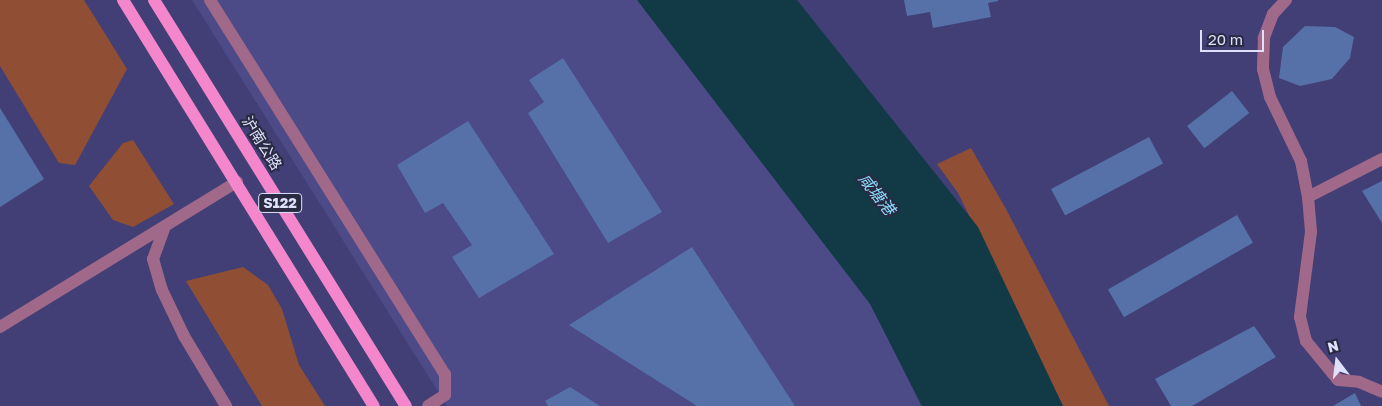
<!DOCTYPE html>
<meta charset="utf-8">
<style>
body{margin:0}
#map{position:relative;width:1382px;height:406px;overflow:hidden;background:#413f76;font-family:"Golos Text","Noto Sans SC",sans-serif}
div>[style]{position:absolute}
.built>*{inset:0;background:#4c4a87}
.green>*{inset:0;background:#904f34}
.water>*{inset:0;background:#113946}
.building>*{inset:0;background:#5571a7;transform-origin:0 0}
.minor>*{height:12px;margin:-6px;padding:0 6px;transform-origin:6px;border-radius:6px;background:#a0698a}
.major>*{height:12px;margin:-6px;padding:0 6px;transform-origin:6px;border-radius:6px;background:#f486cb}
span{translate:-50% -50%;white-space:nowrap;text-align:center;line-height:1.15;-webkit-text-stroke:4px #2a2a43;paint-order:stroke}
.shield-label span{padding:1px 4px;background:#2a2a43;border:1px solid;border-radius:4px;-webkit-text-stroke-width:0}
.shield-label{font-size:14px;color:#dfe1fc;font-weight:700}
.street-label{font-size:15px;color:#dfe1fc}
.water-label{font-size:16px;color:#89ddfc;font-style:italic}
.north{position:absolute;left:1312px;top:336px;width:50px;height:50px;-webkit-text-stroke:4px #2a2a43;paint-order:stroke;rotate:345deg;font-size:14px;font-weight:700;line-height:20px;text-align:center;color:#dfe1fc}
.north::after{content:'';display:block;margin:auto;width:18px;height:22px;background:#dfe1fc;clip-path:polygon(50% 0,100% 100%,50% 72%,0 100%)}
.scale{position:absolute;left:1200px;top:30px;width:64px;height:22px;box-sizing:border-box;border:2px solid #dfe1fc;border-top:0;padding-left:6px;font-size:15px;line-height:18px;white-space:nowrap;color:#dfe1fc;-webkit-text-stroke:4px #2a2a43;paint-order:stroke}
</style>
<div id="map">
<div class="built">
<div style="clip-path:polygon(192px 0,639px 0,870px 302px,921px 406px,447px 406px)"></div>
</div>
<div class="green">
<div style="clip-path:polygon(0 0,84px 0,127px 69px,75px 165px,59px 163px,0 66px)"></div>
<div style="clip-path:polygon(133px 140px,174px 204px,133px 227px,113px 220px,89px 186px,123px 143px)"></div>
<div style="clip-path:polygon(971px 148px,1006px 209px,1109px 406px,1063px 406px,958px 193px,937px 164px)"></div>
<div style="clip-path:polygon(243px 267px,268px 285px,282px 309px,299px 365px,325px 406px,262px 406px,186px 281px)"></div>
</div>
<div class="water">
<div style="clip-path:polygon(637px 0,797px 0,978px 227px,1063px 406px,922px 406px,870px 304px)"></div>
</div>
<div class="building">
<div style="clip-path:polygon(904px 0,998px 0,998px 1px,988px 3px,991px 17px,933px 28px,930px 12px,907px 16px)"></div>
<div style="clip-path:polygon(1305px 26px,1335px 27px,1354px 37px,1350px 58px,1332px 79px,1300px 86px,1279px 78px,1283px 47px)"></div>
<div style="clip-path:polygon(563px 58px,662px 212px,608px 243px,528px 113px,544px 102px,529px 80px)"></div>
<div style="left:1232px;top:91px;width:28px;height:57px;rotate:52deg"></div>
<div style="clip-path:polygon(0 108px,44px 179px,0 207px)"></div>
<div style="clip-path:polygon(468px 121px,554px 254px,479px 298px,452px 257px,472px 245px,443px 203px,425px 213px,397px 165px)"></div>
<div style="left:1149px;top:137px;width:30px;height:111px;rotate:62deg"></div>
<div style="clip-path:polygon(1382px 181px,1382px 223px,1362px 191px)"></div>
<div style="left:1237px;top:215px;width:32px;height:149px;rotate:60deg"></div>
<div style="clip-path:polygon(692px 247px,795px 406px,697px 406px,569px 325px)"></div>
<div style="clip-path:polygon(1254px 326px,1276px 357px,1192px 406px,1171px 406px,1155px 379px)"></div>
<div style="clip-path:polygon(570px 387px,600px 406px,548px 406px,545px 401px)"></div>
<div style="clip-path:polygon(1355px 393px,1361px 406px,1333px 406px)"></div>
</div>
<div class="minor">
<div style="left:210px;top:0;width:442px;rotate:57.9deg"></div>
<div style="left:445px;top:374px;width:21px;rotate:90deg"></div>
<div style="left:445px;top:395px;width:20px;rotate:147deg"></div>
<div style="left:1286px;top:0;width:19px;rotate:133deg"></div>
<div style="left:1273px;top:14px;width:26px;rotate:111deg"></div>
<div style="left:1264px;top:38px;width:31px;rotate:92deg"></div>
<div style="left:1263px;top:69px;width:29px;rotate:76deg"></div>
<div style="left:1270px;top:97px;width:71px;rotate:64.2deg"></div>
<div style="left:1301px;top:161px;width:37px;rotate:79deg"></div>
<div style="left:1308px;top:197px;width:35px;rotate:85deg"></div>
<div style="left:1311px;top:232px;width:86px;rotate:97.4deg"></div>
<div style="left:1300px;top:317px;width:25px;rotate:76deg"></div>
<div style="left:1306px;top:341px;width:50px;rotate:50.6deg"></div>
<div style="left:1338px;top:380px;width:21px;rotate:5deg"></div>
<div style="left:1359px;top:382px;width:25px;rotate:23deg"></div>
<div style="left:1308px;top:197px;width:83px;rotate:-27.2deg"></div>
<div style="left:164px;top:229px;width:32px;rotate:110deg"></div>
<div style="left:153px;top:259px;width:32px;rotate:74deg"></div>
<div style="left:162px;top:290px;width:51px;rotate:64.4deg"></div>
<div style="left:184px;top:336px;width:82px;rotate:59deg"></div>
<div style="left:0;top:327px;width:278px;rotate:-31.5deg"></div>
</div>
<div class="major">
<div style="left:123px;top:0;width:477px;rotate:58.3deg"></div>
<div style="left:154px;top:0;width:478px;rotate:58.2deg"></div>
</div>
<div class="shield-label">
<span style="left:280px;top:203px">S122</span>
</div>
<div class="street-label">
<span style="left:262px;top:143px;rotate:58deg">沪南公路</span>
</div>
<div class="water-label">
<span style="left:877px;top:194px;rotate:52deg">咸塘港</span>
</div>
<div class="north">N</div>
<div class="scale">20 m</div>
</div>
